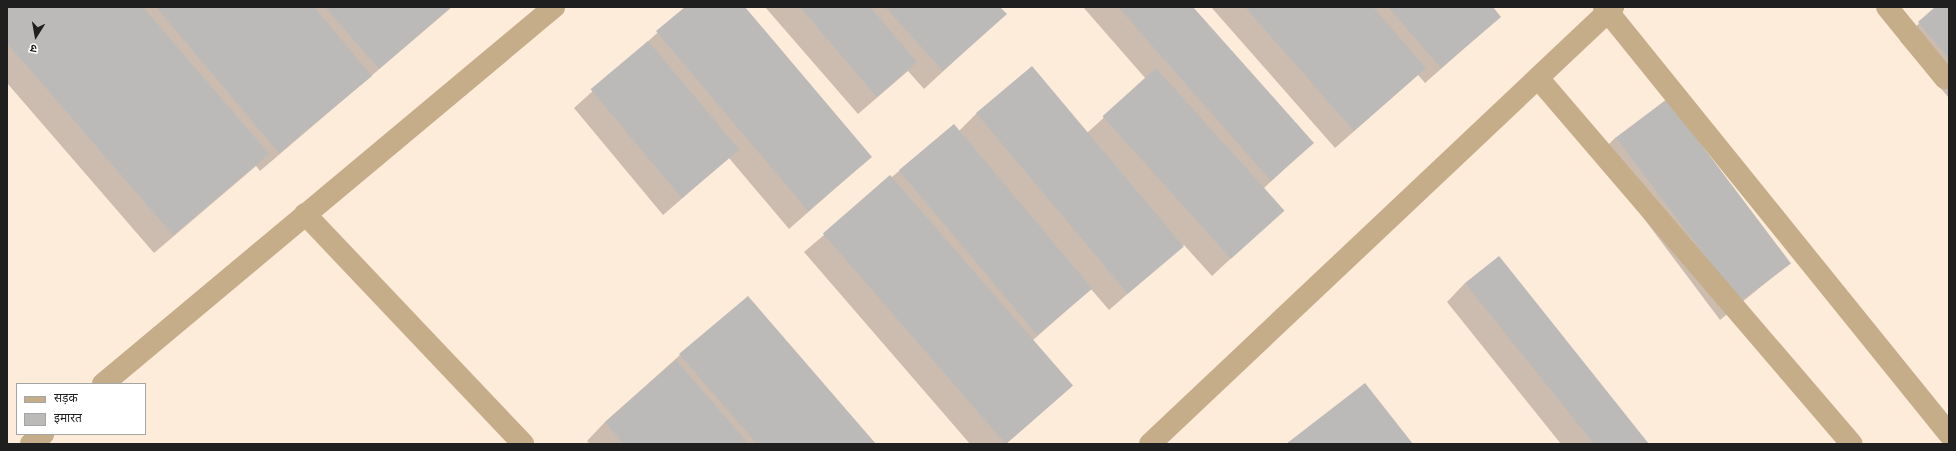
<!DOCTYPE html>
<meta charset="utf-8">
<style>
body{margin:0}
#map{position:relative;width:1956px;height:451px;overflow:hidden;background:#f7fafc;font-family:"DejaVu Sans","Noto Sans Devanagari",sans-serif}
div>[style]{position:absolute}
.industrial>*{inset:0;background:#feecdb}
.shadow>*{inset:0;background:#0003}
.building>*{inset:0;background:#bcbab8;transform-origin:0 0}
.minor>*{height:22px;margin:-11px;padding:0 11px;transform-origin:11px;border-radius:11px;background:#c6ad89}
span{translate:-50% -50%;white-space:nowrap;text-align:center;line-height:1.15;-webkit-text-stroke:3.5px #fff;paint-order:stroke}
.frame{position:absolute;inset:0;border:8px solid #1f1f20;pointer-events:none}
.legend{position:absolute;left:16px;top:383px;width:130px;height:52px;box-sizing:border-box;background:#fff;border:1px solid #a5a5a6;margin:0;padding:5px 7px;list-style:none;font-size:12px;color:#1f1f20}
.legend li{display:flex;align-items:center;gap:8px;height:20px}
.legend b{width:20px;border:1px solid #a5a5a6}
.north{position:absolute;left:16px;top:16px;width:40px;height:40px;-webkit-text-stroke:3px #fff;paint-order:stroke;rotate:191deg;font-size:11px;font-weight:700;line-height:16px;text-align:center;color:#1f1f20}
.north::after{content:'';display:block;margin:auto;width:14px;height:18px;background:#1f1f20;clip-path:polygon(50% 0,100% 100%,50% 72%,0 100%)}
</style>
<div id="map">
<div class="industrial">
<div style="clip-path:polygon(evenodd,7px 7px,1949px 7px,1949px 444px,7px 444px,7px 7px,17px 384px,145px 384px,145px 434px,17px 434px,17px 384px)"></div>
</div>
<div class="shadow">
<div style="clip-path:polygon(7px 7px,452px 7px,260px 171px,256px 166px,154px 253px,7px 83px)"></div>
<div style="clip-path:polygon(686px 7px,744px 7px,871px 157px,789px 229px,729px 158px,663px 215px,574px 108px)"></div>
<div style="clip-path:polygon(765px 7px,999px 7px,1005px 14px,924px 89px,908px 71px,858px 114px)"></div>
<div style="clip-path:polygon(1083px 7px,1192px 7px,1312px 143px,1264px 188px,1283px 210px,1212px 276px,1184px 245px,1109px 310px,1091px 289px,1032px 341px,1071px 387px,1006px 444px,970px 444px,804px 252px,953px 125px,959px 131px,977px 113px,1087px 133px,1146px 79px)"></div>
<div style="clip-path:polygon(1211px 7px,1491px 7px,1500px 17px,1425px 83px,1418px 75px,1335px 148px)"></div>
<div style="clip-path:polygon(1937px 7px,1949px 7px,1949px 98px,1900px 41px)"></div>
<div style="clip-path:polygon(1616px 137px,1789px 264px,1720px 320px,1597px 156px)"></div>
<div style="clip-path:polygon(1465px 283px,1648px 444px,1561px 444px,1447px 302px)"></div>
<div style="clip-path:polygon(680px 355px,875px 444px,590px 444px,587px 441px,605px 422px)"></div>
</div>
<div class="building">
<div style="clip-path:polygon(7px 7px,143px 7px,269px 154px,173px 235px,7px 43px)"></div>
<div style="clip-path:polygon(156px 7px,314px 7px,372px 76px,279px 153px)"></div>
<div style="clip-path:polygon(325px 7px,451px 7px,379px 69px)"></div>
<div style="clip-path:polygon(685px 7px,745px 7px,872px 157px,808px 211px,656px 31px)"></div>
<div style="clip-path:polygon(800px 7px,870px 7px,917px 62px,877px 97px)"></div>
<div style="clip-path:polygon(885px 7px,1000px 7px,1007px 14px,943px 71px)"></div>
<div style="clip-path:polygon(1118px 7px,1193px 7px,1314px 143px,1271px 181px)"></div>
<div style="clip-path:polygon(1245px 7px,1373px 7px,1426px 68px,1354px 131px)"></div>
<div style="clip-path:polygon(1388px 7px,1493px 7px,1501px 17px,1441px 68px)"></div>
<div style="clip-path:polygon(1935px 7px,1949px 7px,1949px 58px,1918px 22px)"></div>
<div style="left:648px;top:41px;width:142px;height:75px;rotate:50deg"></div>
<div style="left:1032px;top:66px;width:236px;height:73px;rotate:50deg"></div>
<div style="left:1156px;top:68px;width:192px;height:72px;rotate:48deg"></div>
<div style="left:1667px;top:99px;width:206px;height:64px;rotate:53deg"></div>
<div style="left:954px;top:124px;width:215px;height:72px;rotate:50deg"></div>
<div style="left:890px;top:175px;width:279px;height:89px;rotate:49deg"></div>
<div style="clip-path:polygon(1499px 256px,1649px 444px,1594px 444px,1465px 283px)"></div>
<div style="clip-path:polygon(748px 296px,876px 444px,757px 444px,679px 354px)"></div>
<div style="clip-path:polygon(676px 360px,749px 444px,624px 444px,605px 422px)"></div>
<div style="clip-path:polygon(1365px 383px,1413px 444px,1286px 444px)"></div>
</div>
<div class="minor">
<div style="left:1604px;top:7px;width:549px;rotate:51.06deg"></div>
<div style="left:1887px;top:7px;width:92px;rotate:50.8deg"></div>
<div style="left:1538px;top:78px;width:482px;rotate:49.4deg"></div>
<div style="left:305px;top:214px;width:317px;rotate:46.5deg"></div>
<div style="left:103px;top:384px;width:588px;rotate:-39.89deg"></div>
<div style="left:31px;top:444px;width:16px;rotate:-40deg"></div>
<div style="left:1150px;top:444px;width:637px;rotate:-43.35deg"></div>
</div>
<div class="frame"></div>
<ul class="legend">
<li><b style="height:5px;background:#c6ad89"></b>सड़क</li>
<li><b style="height:11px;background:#bcbab8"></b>इमारत</li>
</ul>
<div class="north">उ</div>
</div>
